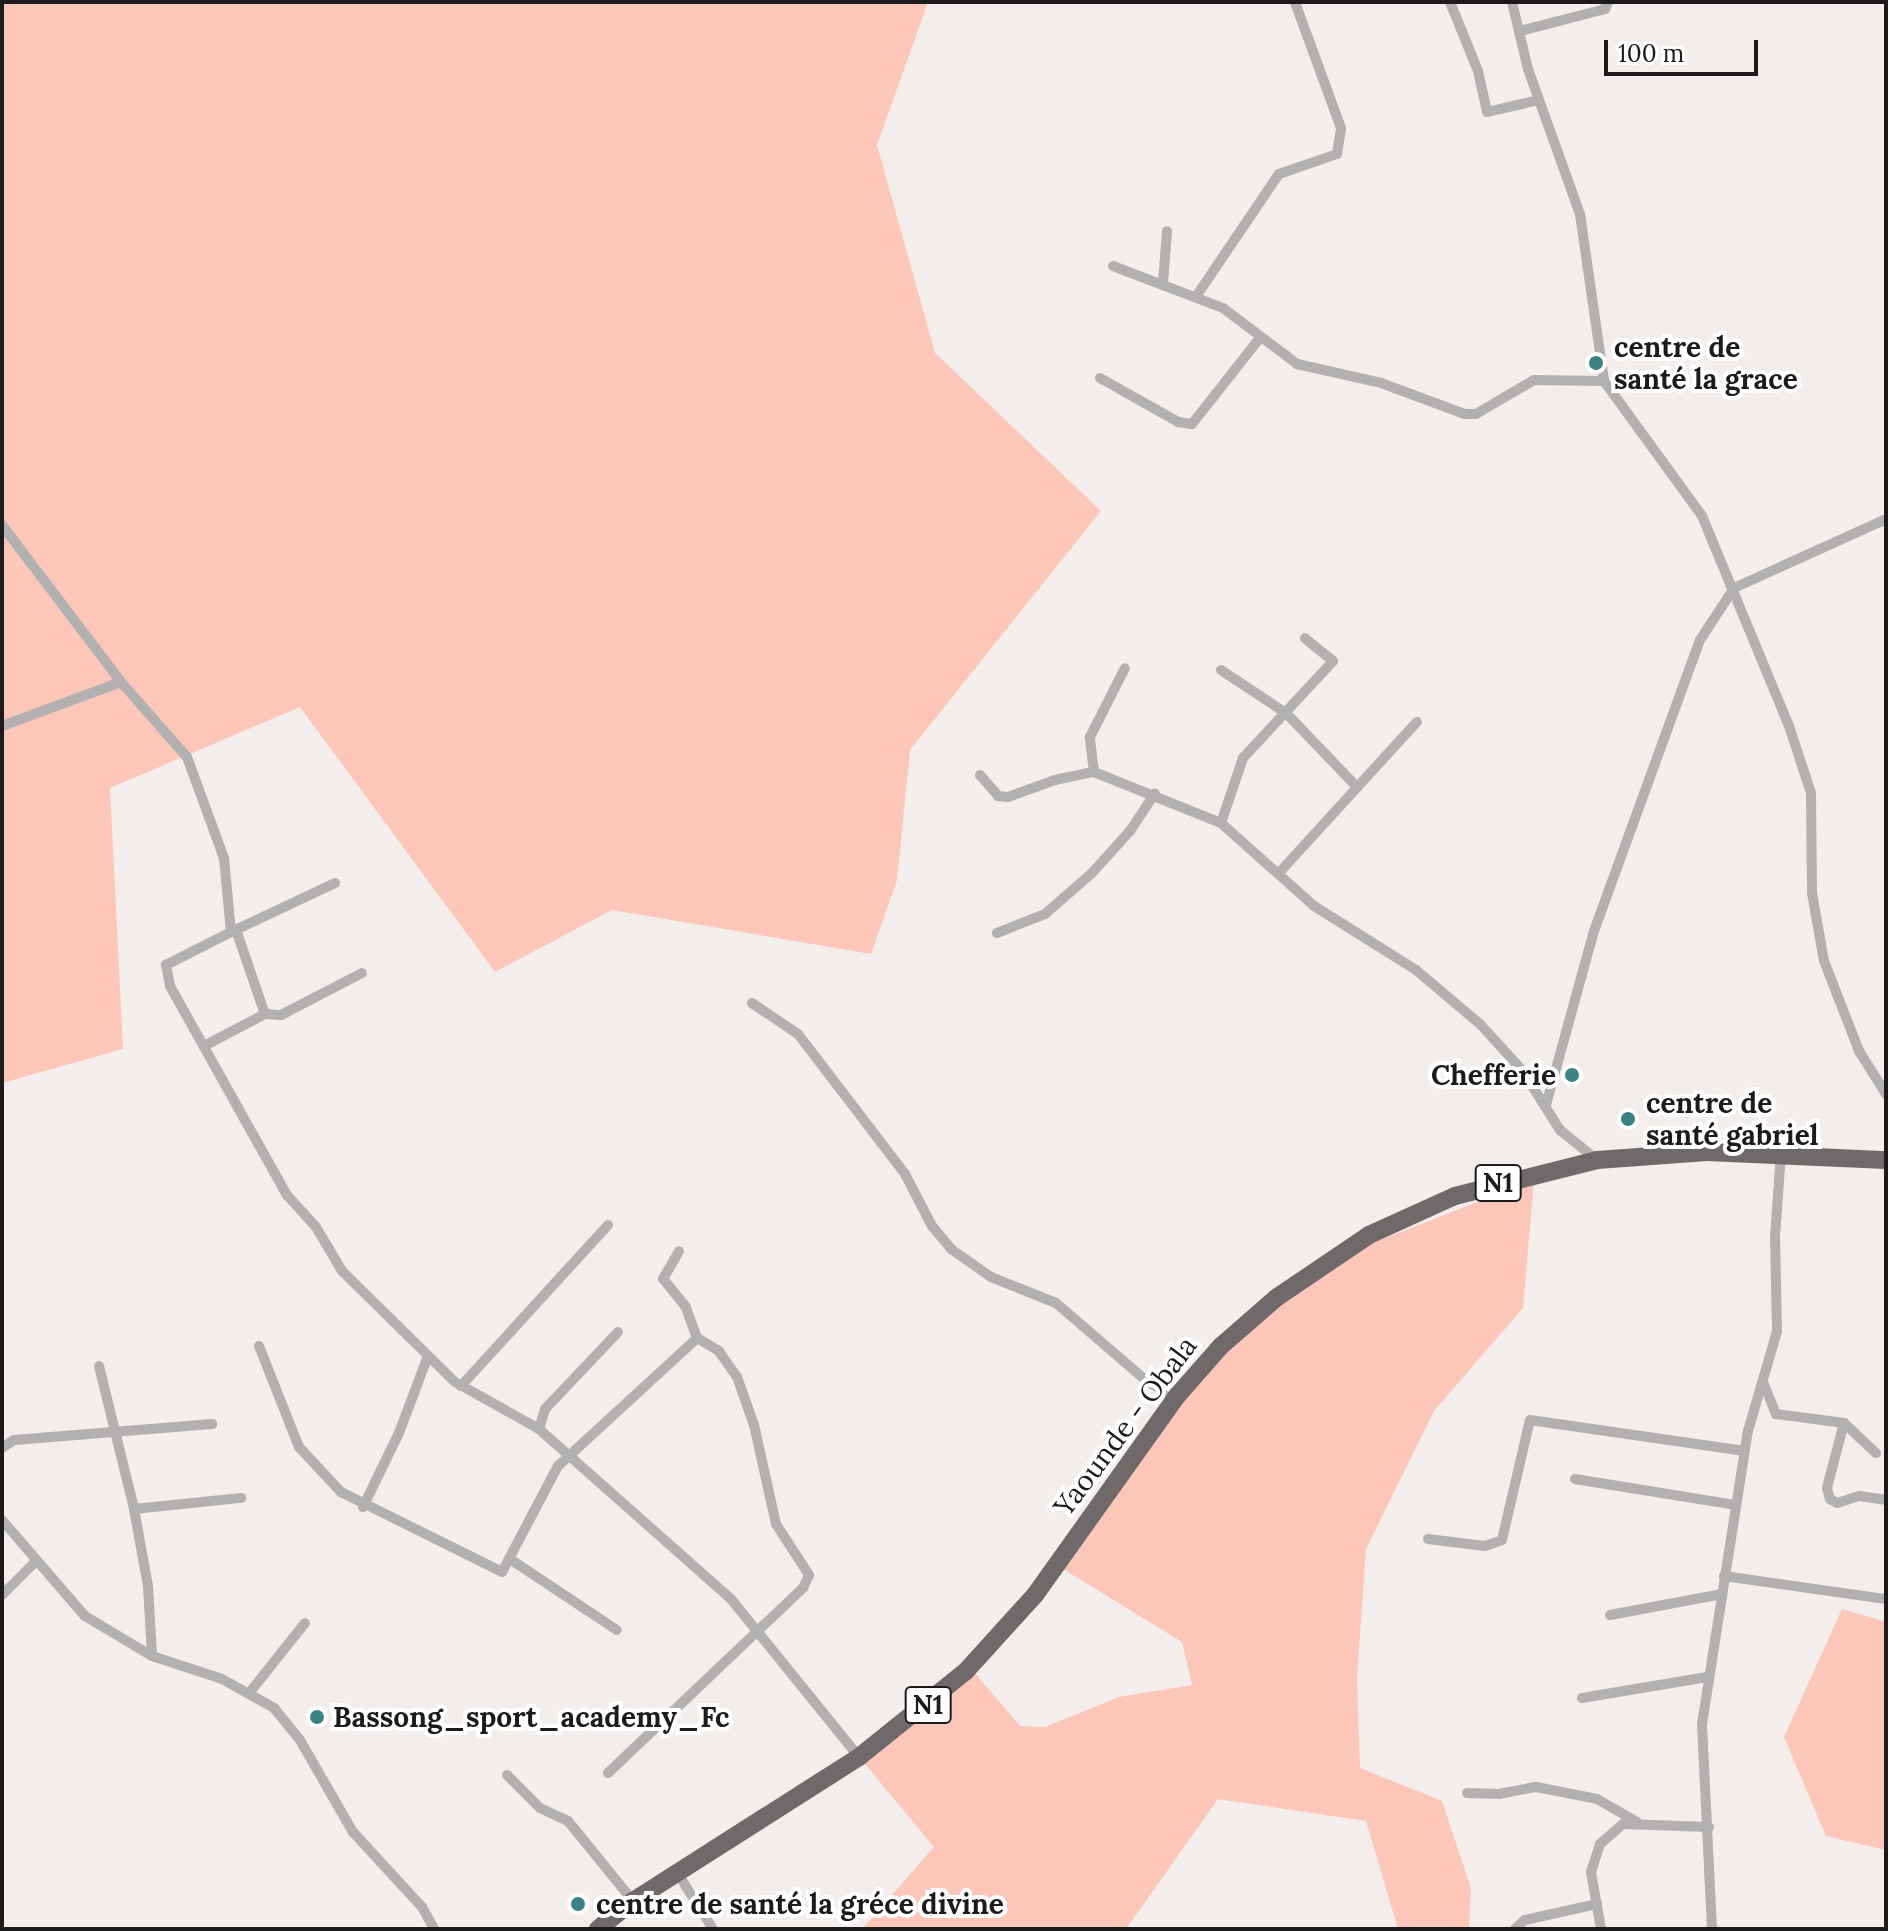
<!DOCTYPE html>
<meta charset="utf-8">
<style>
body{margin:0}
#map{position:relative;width:1888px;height:1931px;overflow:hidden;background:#f3edeb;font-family:Lora,serif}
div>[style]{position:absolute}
.green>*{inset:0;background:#fcc6b9}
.street>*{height:10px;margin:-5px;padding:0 5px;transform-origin:5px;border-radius:5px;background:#b3b0b0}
.highway>*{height:18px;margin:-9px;padding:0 9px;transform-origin:9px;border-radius:9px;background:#6f6a69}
.dots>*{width:22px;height:22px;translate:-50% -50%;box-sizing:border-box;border:4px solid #fff;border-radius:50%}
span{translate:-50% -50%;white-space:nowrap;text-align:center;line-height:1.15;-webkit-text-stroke:8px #fff;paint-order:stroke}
.shield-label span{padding:2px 6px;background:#fff;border:2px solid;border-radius:6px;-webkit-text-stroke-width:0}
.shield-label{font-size:26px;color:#1c1a1a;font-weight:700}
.poi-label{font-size:28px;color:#1c1a1a;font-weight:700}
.left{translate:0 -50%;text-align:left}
.right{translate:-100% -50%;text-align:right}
.street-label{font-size:28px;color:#1c1a1a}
.frame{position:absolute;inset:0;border:4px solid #1c1a1a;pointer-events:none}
.scale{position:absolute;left:1604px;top:40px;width:154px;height:36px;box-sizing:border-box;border:4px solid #1c1a1a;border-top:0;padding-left:10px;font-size:24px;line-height:28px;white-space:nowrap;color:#1c1a1a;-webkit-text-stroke:6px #fff;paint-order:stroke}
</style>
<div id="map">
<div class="green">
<div style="clip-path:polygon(2px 2px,928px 2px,877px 145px,935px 353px,1101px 511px,910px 750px,897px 880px,871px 954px,612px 910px,495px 972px,300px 707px,110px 788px,123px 1049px,2px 1083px)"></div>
<div style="clip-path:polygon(1534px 1180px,1523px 1308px,1434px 1411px,1366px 1549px,1357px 1677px,1360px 1768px,1442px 1801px,1471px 1888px,1469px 1929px,1398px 1929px,1366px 1821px,1218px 1799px,1126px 1929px,862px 1929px,934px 1847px,859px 1757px,969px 1666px,1020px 1726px,1045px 1727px,1119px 1697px,1192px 1685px,1182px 1642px,1055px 1564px,1166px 1409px,1275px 1306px,1370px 1244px)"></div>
<div style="clip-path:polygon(1842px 1609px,1886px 1622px,1886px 1850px,1826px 1836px,1784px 1737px)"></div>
</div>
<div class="street">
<div style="left:1450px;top:2px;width:74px;rotate:67.9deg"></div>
<div style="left:1478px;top:71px;width:42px;rotate:77.6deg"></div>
<div style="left:1487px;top:112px;width:53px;rotate:-13deg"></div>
<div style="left:1512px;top:2px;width:69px;rotate:76.6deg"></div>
<div style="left:1528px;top:69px;width:154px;rotate:70.3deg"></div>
<div style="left:1580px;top:214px;width:169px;rotate:81.8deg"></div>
<div style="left:1604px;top:381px;width:167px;rotate:54deg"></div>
<div style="left:1702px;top:516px;width:227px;rotate:67.5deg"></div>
<div style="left:1789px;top:726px;width:71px;rotate:71.8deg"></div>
<div style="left:1811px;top:793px;width:100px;rotate:89.4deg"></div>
<div style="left:1812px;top:893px;width:69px;rotate:80deg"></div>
<div style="left:1824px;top:961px;width:97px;rotate:68.7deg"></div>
<div style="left:1859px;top:1051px;width:51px;rotate:57.9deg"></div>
<div style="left:1520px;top:31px;width:88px;rotate:-14.5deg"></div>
<div style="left:1605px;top:9px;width:8px;rotate:-67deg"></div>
<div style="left:1113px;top:266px;width:118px;rotate:20.9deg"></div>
<div style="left:1223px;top:308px;width:93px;rotate:37.1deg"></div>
<div style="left:1297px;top:364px;width:86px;rotate:12.7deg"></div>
<div style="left:1381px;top:383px;width:90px;rotate:20.3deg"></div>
<div style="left:1465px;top:414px;width:11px"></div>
<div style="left:1476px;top:414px;width:67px;rotate:-30.4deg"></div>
<div style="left:1534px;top:380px;width:70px;rotate:0.8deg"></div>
<div style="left:1163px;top:283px;width:52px;rotate:-85.6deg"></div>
<div style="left:1197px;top:295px;width:146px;rotate:-55.9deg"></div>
<div style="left:1279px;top:174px;width:61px;rotate:-19deg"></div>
<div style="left:1337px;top:154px;width:26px;rotate:-81deg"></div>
<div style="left:1341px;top:128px;width:134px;rotate:-110.1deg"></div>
<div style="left:1100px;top:378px;width:90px;rotate:29.4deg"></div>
<div style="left:1178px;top:422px;width:14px;rotate:8deg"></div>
<div style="left:1192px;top:424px;width:110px;rotate:-51.7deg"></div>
<div style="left:2px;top:525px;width:197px;rotate:52.8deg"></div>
<div style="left:121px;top:682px;width:100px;rotate:48.7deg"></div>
<div style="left:187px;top:757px;width:108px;rotate:69.9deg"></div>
<div style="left:224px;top:858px;width:74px;rotate:84.6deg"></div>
<div style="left:231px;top:932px;width:73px;rotate:153.1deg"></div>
<div style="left:166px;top:965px;width:21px;rotate:79deg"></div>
<div style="left:170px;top:986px;width:240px;rotate:60.8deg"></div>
<div style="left:287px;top:1195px;width:43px;rotate:47.8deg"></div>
<div style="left:316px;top:1227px;width:51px;rotate:59.4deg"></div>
<div style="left:342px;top:1271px;width:158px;rotate:44.5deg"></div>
<div style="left:455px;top:1382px;width:96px;rotate:29.2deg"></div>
<div style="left:539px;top:1429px;width:256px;rotate:41.5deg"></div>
<div style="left:731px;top:1599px;width:203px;rotate:51deg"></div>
<div style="left:1221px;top:670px;width:78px;rotate:33.5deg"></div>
<div style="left:1286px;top:713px;width:103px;rotate:46.2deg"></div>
<div style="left:2px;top:726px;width:127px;rotate:-20.3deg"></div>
<div style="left:1094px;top:772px;width:35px;rotate:-97deg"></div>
<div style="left:1090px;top:737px;width:77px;rotate:-63.1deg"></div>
<div style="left:980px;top:775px;width:28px;rotate:49deg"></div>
<div style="left:998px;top:796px;width:10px;rotate:6deg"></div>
<div style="left:1008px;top:797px;width:50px;rotate:-19.9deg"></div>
<div style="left:1055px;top:780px;width:40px;rotate:-12deg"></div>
<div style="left:1094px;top:772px;width:137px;rotate:21.9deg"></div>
<div style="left:1221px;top:823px;width:125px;rotate:41.7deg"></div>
<div style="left:1314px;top:906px;width:120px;rotate:32.1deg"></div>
<div style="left:1416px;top:970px;width:84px;rotate:40.2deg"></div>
<div style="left:1480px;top:1024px;width:62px;rotate:47.6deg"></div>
<div style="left:1522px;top:1070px;width:71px;rotate:57.7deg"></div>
<div style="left:1560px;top:1130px;width:48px;rotate:39deg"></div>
<div style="left:1221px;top:823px;width:69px;rotate:-71.3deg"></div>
<div style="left:1243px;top:758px;width:132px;rotate:-47.1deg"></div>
<div style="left:1333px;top:661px;width:36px;rotate:-141deg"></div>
<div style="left:1278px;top:874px;width:206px;rotate:-47.6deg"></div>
<div style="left:236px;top:930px;width:89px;rotate:71deg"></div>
<div style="left:231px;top:932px;width:115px;rotate:-25.2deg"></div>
<div style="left:997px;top:933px;width:52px;rotate:-21.6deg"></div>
<div style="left:1045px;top:914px;width:62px;rotate:-41.1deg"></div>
<div style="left:1092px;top:873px;width:57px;rotate:-47.9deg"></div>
<div style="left:1130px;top:831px;width:45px;rotate:-56.7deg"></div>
<div style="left:752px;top:1003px;width:55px;rotate:34deg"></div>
<div style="left:798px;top:1034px;width:176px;rotate:52.6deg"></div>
<div style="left:905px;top:1174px;width:59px;rotate:62.6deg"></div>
<div style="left:932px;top:1226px;width:30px;rotate:50deg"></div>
<div style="left:951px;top:1249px;width:49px;rotate:35deg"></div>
<div style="left:991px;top:1277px;width:70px;rotate:21.8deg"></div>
<div style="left:1056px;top:1303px;width:123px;rotate:40.7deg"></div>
<div style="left:1149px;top:1383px;width:31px;rotate:25deg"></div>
<div style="left:204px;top:1046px;width:69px;rotate:-27.7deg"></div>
<div style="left:265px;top:1014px;width:16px;rotate:4deg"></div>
<div style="left:281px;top:1015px;width:91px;rotate:-27.4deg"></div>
<div style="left:1546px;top:1105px;width:180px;rotate:-74.6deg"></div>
<div style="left:1594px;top:931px;width:310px;rotate:-70deg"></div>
<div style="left:1700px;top:640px;width:62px;rotate:-56.8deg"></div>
<div style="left:1734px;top:588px;width:167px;rotate:-24.4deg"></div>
<div style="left:259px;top:1346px;width:109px;rotate:68.4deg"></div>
<div style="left:299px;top:1447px;width:62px;rotate:47deg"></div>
<div style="left:341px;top:1492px;width:180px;rotate:26.4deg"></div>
<div style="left:502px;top:1572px;width:120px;rotate:-62.2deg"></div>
<div style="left:558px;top:1466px;width:189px;rotate:-42.6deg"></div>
<div style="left:99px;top:1366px;width:147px;rotate:76.2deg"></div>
<div style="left:134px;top:1509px;width:78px;rotate:79.7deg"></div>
<div style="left:148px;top:1586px;width:70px;rotate:86.7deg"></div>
<div style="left:1763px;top:1382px;width:35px;rotate:68deg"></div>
<div style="left:1776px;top:1414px;width:69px;rotate:7.5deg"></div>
<div style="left:1844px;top:1423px;width:44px;rotate:43.2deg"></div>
<div style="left:461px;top:1386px;width:218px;rotate:-47.6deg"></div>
<div style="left:1844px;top:1423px;width:67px;rotate:104.7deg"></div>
<div style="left:1827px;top:1488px;width:11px;rotate:75deg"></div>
<div style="left:1830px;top:1499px;width:8px;rotate:30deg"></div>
<div style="left:1837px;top:1503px;width:23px;rotate:-18deg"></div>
<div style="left:1859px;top:1496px;width:27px;rotate:8deg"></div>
<div style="left:539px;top:1429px;width:21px;rotate:-73deg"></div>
<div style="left:545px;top:1409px;width:106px;rotate:-46.5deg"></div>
<div style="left:2px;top:1448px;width:14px;rotate:-34deg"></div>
<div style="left:14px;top:1440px;width:199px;rotate:-4.6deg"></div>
<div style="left:1575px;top:1479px;width:162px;rotate:9.2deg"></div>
<div style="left:363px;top:1507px;width:82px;rotate:-64.1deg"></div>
<div style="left:399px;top:1433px;width:82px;rotate:-69.4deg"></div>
<div style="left:134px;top:1509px;width:108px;rotate:-5.9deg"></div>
<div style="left:2px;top:1520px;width:127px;rotate:49.2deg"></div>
<div style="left:85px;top:1616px;width:78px;rotate:30.8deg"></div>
<div style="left:152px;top:1656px;width:74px;rotate:18.2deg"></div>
<div style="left:222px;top:1679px;width:60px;rotate:29.1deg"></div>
<div style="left:274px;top:1708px;width:41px;rotate:50.9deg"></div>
<div style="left:300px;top:1740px;width:106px;rotate:60.1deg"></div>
<div style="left:353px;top:1832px;width:102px;rotate:47.4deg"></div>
<div style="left:422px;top:1907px;width:25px;rotate:61deg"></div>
<div style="left:1428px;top:1539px;width:57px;rotate:7deg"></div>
<div style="left:1485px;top:1546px;width:18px;rotate:-19deg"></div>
<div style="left:1502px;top:1540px;width:123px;rotate:-76.9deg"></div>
<div style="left:1530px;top:1420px;width:217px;rotate:8.2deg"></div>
<div style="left:510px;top:1559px;width:128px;rotate:33.6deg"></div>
<div style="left:1724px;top:1576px;width:164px;rotate:8.1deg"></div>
<div style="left:2px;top:1595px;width:45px;rotate:-45deg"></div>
<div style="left:1610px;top:1615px;width:114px;rotate:-10.6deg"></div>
<div style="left:250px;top:1692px;width:88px;rotate:-51.4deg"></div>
<div style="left:1582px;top:1698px;width:127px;rotate:-9.5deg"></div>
<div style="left:608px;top:1773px;width:269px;rotate:-43.5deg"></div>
<div style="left:803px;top:1588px;width:14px;rotate:-65deg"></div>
<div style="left:809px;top:1575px;width:61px;rotate:-122.9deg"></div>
<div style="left:776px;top:1524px;width:101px;rotate:-102.5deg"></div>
<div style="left:754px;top:1425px;width:51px;rotate:-109.5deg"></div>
<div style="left:737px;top:1377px;width:32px;rotate:-125deg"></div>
<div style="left:719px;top:1351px;width:26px;rotate:-149deg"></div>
<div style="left:697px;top:1338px;width:33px;rotate:-110deg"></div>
<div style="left:686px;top:1307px;width:36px;rotate:-129deg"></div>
<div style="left:663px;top:1279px;width:32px;rotate:-60deg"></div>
<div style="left:507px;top:1775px;width:47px;rotate:45deg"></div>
<div style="left:540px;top:1808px;width:31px;rotate:25deg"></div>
<div style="left:568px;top:1821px;width:103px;rotate:50.9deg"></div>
<div style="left:1467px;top:1793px;width:32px;rotate:2deg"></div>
<div style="left:1499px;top:1794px;width:38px;rotate:-11deg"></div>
<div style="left:1536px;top:1787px;width:62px;rotate:11.1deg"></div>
<div style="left:1597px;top:1799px;width:46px;rotate:29.9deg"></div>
<div style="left:678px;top:1874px;width:65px;rotate:57.5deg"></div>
<div style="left:1515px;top:1929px;width:13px;rotate:-42deg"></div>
<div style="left:1525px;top:1920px;width:74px;rotate:-12.5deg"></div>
<div style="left:1601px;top:1929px;width:58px;rotate:-100deg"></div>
<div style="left:1591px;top:1872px;width:29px;rotate:-72deg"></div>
<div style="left:1600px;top:1844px;width:30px;rotate:-41deg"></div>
<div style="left:1623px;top:1824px;width:86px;rotate:2deg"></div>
<div style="left:1712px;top:1929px;width:205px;rotate:-92.8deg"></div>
<div style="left:1702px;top:1724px;width:297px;rotate:-81.1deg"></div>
<div style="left:1748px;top:1431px;width:104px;rotate:-73.8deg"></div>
<div style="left:1777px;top:1331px;width:94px;rotate:-91.2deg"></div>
<div style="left:1775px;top:1237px;width:84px;rotate:-85.9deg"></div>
</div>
<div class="highway">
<div style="left:598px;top:1929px;width:45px;rotate:-38.7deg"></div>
<div style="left:633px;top:1901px;width:268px;rotate:-32.5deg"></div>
<div style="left:859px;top:1757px;width:137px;rotate:-38.8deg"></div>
<div style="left:966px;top:1671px;width:103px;rotate:-47.8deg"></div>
<div style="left:1035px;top:1595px;width:244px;rotate:-54.5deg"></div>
<div style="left:1177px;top:1396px;width:67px;rotate:-48.7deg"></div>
<div style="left:1221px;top:1346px;width:73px;rotate:-41.1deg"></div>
<div style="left:1276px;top:1298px;width:112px;rotate:-34.1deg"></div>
<div style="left:1369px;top:1235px;width:94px;rotate:-24.4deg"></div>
<div style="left:1455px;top:1196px;width:146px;rotate:-14.2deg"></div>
<div style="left:1597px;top:1160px;width:110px;rotate:-4.2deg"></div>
<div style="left:1707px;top:1152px;width:179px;rotate:2.6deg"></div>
</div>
<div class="dots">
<div style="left:1596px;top:363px;background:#3a8283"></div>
<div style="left:1572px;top:1075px;background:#3a8283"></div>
<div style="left:1628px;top:1119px;background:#3a8283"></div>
<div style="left:317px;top:1717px;background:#3a8283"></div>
<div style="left:578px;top:1904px;background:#3a8283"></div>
</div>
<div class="shield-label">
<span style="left:1498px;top:1183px">N1</span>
<span style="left:928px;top:1705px">N1</span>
</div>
<div class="poi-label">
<span class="left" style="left:1614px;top:363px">centre de<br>santé la grace</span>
<span class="right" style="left:1556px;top:1075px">Chefferie</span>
<span class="left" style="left:1646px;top:1119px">centre de<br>santé gabriel</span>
<span class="left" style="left:333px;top:1717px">Bassong_sport_academy_Fc</span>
<span class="left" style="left:596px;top:1904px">centre de santé la gréce divine</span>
</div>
<div class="street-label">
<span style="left:1125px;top:1426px;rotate:-53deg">Yaounde - Obala</span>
</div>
<div class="frame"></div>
<div class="scale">100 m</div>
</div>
